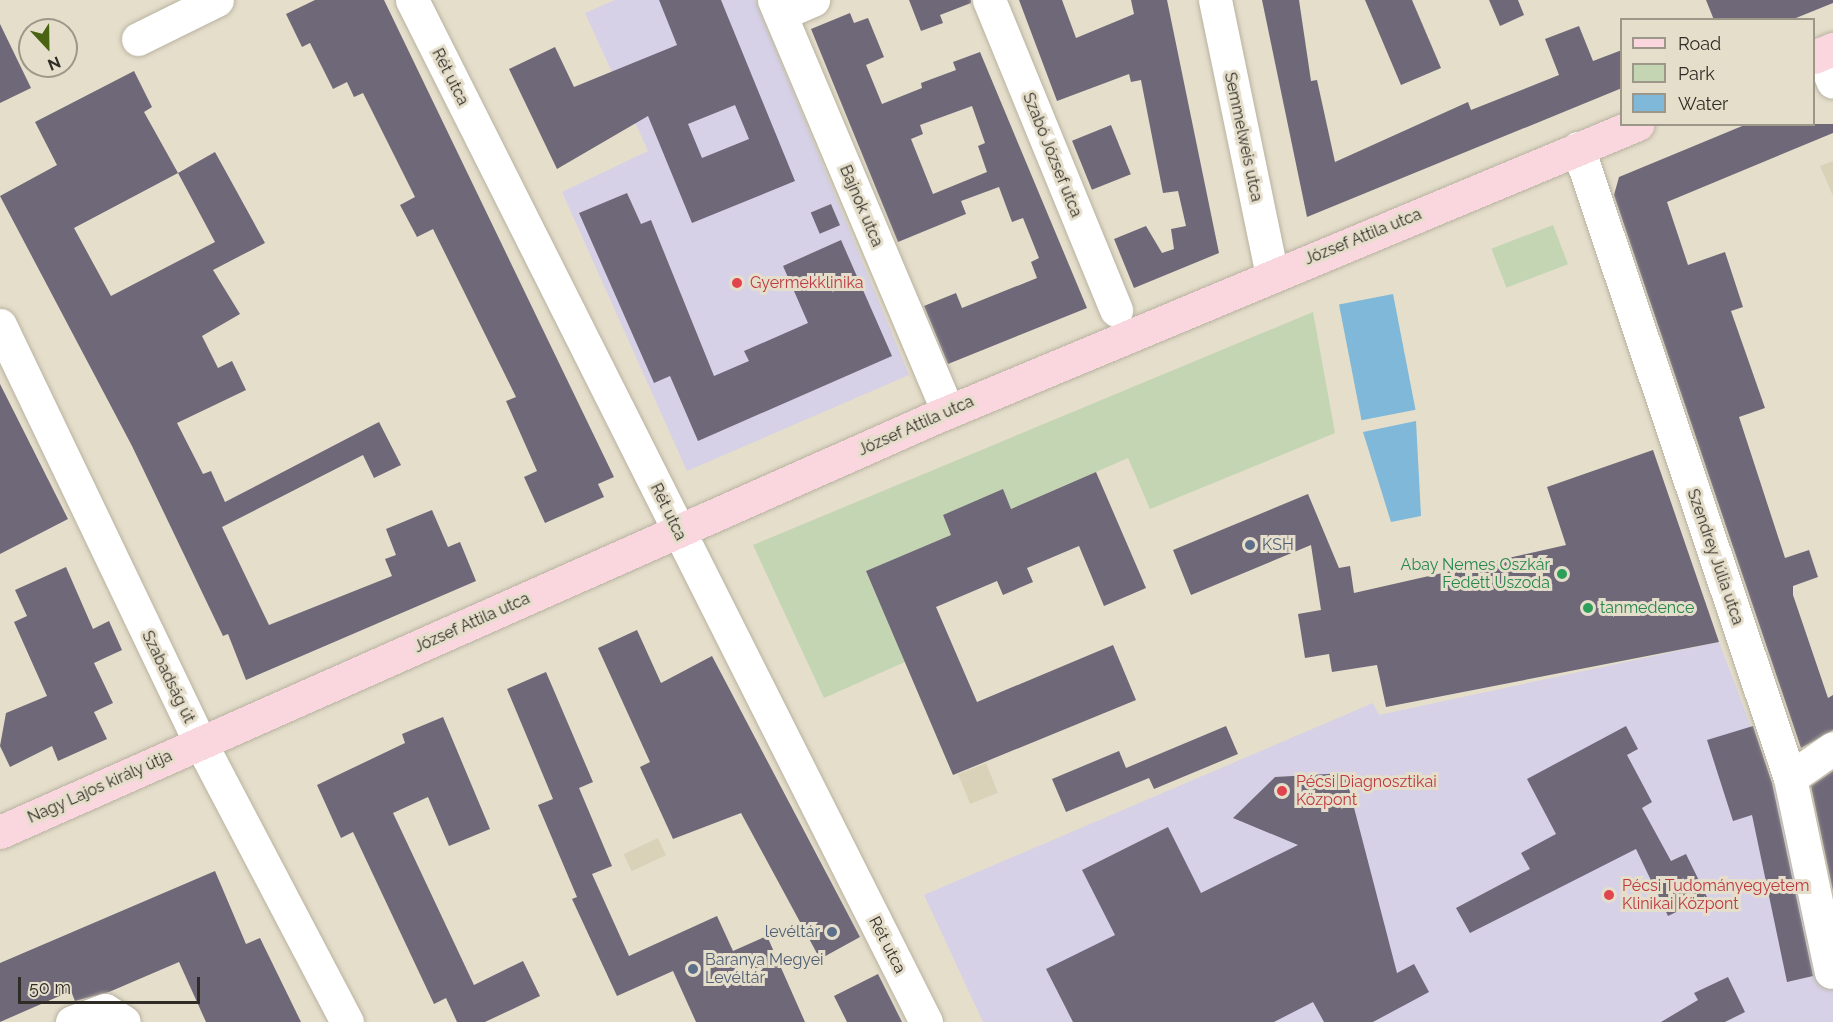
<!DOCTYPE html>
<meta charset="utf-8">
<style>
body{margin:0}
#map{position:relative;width:1833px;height:1022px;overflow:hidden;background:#e5decb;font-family:Raleway,sans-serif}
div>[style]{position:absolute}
.built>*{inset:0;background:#dad2b8;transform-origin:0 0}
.medical>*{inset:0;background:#d6d1e7}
.green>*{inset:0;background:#c4d5b3;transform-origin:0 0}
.water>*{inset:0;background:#7fb8d8;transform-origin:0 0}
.building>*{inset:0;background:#6e6879;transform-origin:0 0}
.roads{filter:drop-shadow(0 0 2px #b8b2a0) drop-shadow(0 0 2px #b8b2a0)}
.minor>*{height:33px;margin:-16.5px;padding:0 16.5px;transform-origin:16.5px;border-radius:16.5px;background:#fff}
.major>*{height:33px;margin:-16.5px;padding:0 16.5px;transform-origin:16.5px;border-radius:16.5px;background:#fad7df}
.dots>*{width:16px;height:16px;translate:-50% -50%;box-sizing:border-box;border:3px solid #e5decb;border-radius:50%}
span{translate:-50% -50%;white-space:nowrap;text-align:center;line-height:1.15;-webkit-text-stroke:6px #e5decb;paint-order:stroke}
.street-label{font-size:16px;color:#2f2c25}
.health-label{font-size:16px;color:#be3a42}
.left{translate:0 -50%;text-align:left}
.service-label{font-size:16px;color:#4e5e75}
.right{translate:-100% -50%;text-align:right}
.leisure-label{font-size:16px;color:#27864d}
.legend{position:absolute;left:1620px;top:18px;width:195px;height:108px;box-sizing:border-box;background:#e5decb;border:2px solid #9c9789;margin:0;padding:8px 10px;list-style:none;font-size:18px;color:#2f2c25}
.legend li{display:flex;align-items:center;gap:12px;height:30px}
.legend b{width:30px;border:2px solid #9c9789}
.north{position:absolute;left:18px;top:18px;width:60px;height:60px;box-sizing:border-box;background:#e5decb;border:2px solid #9c9789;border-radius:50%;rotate:158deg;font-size:16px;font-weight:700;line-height:24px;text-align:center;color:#2f2c25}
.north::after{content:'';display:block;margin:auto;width:21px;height:27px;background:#496313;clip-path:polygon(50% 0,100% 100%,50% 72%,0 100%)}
.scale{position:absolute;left:18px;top:977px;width:182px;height:27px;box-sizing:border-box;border:3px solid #2f2c25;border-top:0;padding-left:8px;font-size:18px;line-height:21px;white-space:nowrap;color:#2f2c25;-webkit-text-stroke:4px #e5decb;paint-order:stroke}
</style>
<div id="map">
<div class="built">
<div style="clip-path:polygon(1833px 161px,1833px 196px,1820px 166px)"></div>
<div style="left:986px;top:763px;width:32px;height:30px;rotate:68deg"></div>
<div style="left:658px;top:838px;width:19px;height:38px;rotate:65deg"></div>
</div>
<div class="medical">
<div style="clip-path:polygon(615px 0,755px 0,909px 375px,687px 471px,562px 192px,648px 151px,585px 13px)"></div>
<div style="clip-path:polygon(1719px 642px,1781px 806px,1821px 985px,1833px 983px,1833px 1022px,983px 1022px,924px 895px,1373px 703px,1379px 715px)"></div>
</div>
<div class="green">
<div style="left:1553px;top:225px;width:42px;height:66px;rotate:69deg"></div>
<div style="clip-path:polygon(1313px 312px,1335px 433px,1150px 509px,1128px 458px,1011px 509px,1003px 490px,943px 515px,951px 535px,866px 571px,905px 662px,824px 698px,753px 545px)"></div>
</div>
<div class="water">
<div style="left:1393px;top:294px;width:118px;height:55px;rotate:79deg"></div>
<div style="clip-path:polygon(1416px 421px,1421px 516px,1391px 522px,1363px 432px)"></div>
</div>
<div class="building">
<div style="clip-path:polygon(315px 0,384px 0,614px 477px,598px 484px,604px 497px,545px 523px,524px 477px,537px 471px,506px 401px,516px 397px,433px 229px,417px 237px,400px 205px,415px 197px,363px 93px,354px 97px,347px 82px,333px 89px,310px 43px,302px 47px,286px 14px)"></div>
<div style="clip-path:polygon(evenodd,659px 0,721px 0,795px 181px,692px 223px,648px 116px,557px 169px,509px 69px,555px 47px,574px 87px,677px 45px,659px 0,735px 105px,749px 139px,702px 158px,688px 124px,735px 105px)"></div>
<div style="clip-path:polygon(909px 0,971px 0,971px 3px,940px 15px,943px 23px,921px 31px)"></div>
<div style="clip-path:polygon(1019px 0,1062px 0,1076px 38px,1134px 14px,1131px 0,1167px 0,1219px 253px,1134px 288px,1114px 239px,1146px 226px,1162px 253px,1174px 249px,1171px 229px,1186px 226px,1178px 191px,1163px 193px,1141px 80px,1131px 82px,1129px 74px,1057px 101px)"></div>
<div style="clip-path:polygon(1262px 0,1299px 0,1311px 81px,1317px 80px,1335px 162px,1468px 102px,1471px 110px,1559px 75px,1545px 39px,1579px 26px,1593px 61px,1622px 50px,1622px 88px,1307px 217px)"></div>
<div style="clip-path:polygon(1365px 0,1412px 0,1441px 68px,1401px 85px)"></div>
<div style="clip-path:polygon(1489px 0,1518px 0,1524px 15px,1500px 26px)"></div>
<div style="clip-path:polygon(1706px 0,1833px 0,1833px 3px,1791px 20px,1714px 20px)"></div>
<div style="clip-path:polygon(evenodd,850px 13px,854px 23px,868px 18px,884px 57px,866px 65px,882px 104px,922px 88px,921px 83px,956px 70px,953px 62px,980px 52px,1087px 308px,948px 364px,924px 306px,956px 293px,962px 308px,1037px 278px,1031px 262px,1039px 258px,1023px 218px,1012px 222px,999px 187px,961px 201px,966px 214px,898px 242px,811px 29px,850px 13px,972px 106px,985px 143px,978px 146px,987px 172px,933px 194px,911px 139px,923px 134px,920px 125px,972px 106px)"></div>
<div style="clip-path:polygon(0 24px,31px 88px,0 103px)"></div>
<div style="clip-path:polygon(evenodd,134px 71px,152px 107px,144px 112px,178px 173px,215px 152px,265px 243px,213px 270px,240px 314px,202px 336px,218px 368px,232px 361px,246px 390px,177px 423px,203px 474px,211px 471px,225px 502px,379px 422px,401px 465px,374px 478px,363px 455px,222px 527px,269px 625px,392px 576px,385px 559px,396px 555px,386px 529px,432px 510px,448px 547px,460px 542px,476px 581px,246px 680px,228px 634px,223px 636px,132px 446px,0 196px,57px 165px,35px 122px,134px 71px,178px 173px,215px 242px,111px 296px,74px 228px,178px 173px)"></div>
<div style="clip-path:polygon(1747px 124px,1833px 124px,1833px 133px,1667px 202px,1688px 265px,1725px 252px,1743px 307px,1731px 311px,1765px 408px,1739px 417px,1785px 558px,1809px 550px,1818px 577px,1793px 586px,1793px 595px,1828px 698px,1833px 695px,1833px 730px,1801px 748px,1614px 195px,1619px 177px)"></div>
<div style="left:1111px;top:125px;width:53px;height:42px;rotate:68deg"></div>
<div style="clip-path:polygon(627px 193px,641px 224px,651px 220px,714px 376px,749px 361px,744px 351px,808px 323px,783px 266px,841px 240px,892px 356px,698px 441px,670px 376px,654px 383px,579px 213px)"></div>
<div style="left:831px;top:204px;width:23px;height:22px;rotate:67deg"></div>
<div style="clip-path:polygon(0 384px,68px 519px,0 554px)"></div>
<div style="clip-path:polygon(1653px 450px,1719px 642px,1386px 707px,1377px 665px,1332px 672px,1329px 654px,1305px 658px,1298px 614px,1321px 610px,1311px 545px,1191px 595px,1173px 550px,1308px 494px,1339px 568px,1350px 566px,1354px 593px,1566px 545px,1547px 487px)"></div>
<div style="clip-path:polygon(1096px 472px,1146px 588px,1104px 606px,1079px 546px,1027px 568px,1033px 582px,1003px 595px,997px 581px,936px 607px,977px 702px,1113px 645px,1136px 700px,953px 775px,866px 571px,951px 535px,943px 515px,1003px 489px,1011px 509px)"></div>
<div style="clip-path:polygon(66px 567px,93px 629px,109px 621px,122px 650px,94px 663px,113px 703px,94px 712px,107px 739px,58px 761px,52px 746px,10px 767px,0 746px,6px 713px,47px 696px,14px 622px,27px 616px,15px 590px)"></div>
<div style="clip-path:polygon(637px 630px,661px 683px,712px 656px,860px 937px,820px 959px,741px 813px,673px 839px,640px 767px,650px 762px,598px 648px)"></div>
<div style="clip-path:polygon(546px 672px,593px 782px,579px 788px,612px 866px,592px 874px,629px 956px,717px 916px,733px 951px,767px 936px,805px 1022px,696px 1022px,673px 971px,617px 996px,572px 899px,577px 897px,538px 805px,553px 799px,507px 689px)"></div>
<div style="clip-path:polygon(443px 717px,490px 829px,449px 846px,428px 797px,393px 813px,474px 985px,523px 961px,540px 996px,485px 1022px,457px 1022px,446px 998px,434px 1004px,353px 832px,341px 838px,317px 785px,405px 743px,402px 734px)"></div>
<div style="clip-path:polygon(1226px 726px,1238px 754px,1154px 789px,1149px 778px,1066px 812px,1052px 779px,1119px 751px,1126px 768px)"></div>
<div style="clip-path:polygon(1626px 726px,1638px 749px,1627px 755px,1652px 802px,1642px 808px,1671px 861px,1686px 854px,1707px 897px,1668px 916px,1636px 849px,1470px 933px,1456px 908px,1530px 869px,1521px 853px,1556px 834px,1527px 779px)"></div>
<div style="clip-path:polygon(1753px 726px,1772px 783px,1813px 976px,1787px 982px,1752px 815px,1733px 821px,1707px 740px)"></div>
<div style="clip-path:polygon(1833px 771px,1833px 891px,1811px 786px)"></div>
<div style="clip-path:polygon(1345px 773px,1397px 973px,1414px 964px,1429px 992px,1373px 1022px,1324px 1022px,1313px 1002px,1274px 1022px,1073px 1022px,1046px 969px,1115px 935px,1082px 870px,1168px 827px,1201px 893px,1298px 845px,1233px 818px,1275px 777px)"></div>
<div style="clip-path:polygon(215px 871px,246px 944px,260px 938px,301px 1022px,206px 1022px,179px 962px,109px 992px,75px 1001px,71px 991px,0 1022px,0 963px)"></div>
<div style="clip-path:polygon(878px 974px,902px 1022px,847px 1022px,834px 996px)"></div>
<div style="clip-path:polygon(1728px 977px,1745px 1012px,1725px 1022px,1661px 1022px,1698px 1000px,1694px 993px)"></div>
</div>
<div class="roads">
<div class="minor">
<div style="left:412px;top:0;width:1144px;rotate:63.3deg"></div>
<div style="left:774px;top:0;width:447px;rotate:67.1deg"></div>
<div style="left:989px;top:0;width:335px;rotate:67.7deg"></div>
<div style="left:1215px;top:0;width:281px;rotate:78.3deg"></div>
<div style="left:780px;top:14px;width:36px;rotate:-23deg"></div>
<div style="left:138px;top:39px;width:88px;rotate:-26.3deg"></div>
<div style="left:1821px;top:54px;width:30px;rotate:67deg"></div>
<div style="left:1578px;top:148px;width:665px;rotate:71.4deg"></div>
<div style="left:1790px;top:778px;width:198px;rotate:78.1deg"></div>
<div style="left:0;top:325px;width:462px;rotate:64.4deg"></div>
<div style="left:200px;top:742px;width:316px;rotate:62.3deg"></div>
<div style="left:1790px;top:778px;width:52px;rotate:-34.9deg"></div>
<div style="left:72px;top:1022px;width:35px;rotate:-20deg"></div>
<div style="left:105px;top:1010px;width:22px;rotate:32deg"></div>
</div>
<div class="major">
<div style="left:1814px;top:57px;width:21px;rotate:-23deg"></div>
<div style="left:0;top:832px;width:1026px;rotate:-23.92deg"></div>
<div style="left:938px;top:416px;width:758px;rotate:-22.64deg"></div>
</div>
</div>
<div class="dots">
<div style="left:737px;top:283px;background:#e0444e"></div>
<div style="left:1250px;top:545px;background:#5c6f8a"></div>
<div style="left:1562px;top:574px;background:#2e9e5b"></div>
<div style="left:1588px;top:608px;background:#2e9e5b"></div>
<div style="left:1282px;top:791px;background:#e0444e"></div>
<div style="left:1609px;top:895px;background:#e0444e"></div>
<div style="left:832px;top:932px;background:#5c6f8a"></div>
<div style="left:693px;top:969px;background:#5c6f8a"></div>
</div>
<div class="street-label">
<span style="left:450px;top:77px;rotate:63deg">Rét utca</span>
<span style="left:1243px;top:137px;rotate:78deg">Semmelweis utca</span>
<span style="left:1052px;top:155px;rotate:68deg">Szabó József utca</span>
<span style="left:861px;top:206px;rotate:67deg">Bajnok utca</span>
<span style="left:1363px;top:237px;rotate:-22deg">József Attila utca</span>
<span style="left:916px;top:426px;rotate:-24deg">József Attila utca</span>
<span style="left:668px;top:512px;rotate:64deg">Rét utca</span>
<span style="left:1715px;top:557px;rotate:71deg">Szendrey Júlia utca</span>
<span style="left:472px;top:623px;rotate:-24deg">József Attila utca</span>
<span style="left:168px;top:677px;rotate:64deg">Szabadság út</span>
<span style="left:100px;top:787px;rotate:-24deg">Nagy Lajos király útja</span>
<span style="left:887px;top:945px;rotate:63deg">Rét utca</span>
</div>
<div class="health-label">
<span class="left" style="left:750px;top:283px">Gyermekklinika</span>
<span class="left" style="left:1296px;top:791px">Pécsi Diagnosztikai<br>Központ</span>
<span class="left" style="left:1622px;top:895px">Pécsi Tudományegyetem<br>Klinikai Központ</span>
</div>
<div class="service-label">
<span class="left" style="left:1262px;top:545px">KSH</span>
<span class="right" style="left:820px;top:932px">levéltár</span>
<span class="left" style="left:705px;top:969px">Baranya Megyei<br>Levéltár</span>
</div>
<div class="leisure-label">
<span class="right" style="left:1550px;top:574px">Abay Nemes Oszkár<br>Fedett Uszoda</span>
<span class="left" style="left:1600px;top:608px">tanmedence</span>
</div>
<ul class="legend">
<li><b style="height:8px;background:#fad7df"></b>Road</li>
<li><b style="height:16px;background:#c4d5b3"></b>Park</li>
<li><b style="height:16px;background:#7fb8d8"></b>Water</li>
</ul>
<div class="north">N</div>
<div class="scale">50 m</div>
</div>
